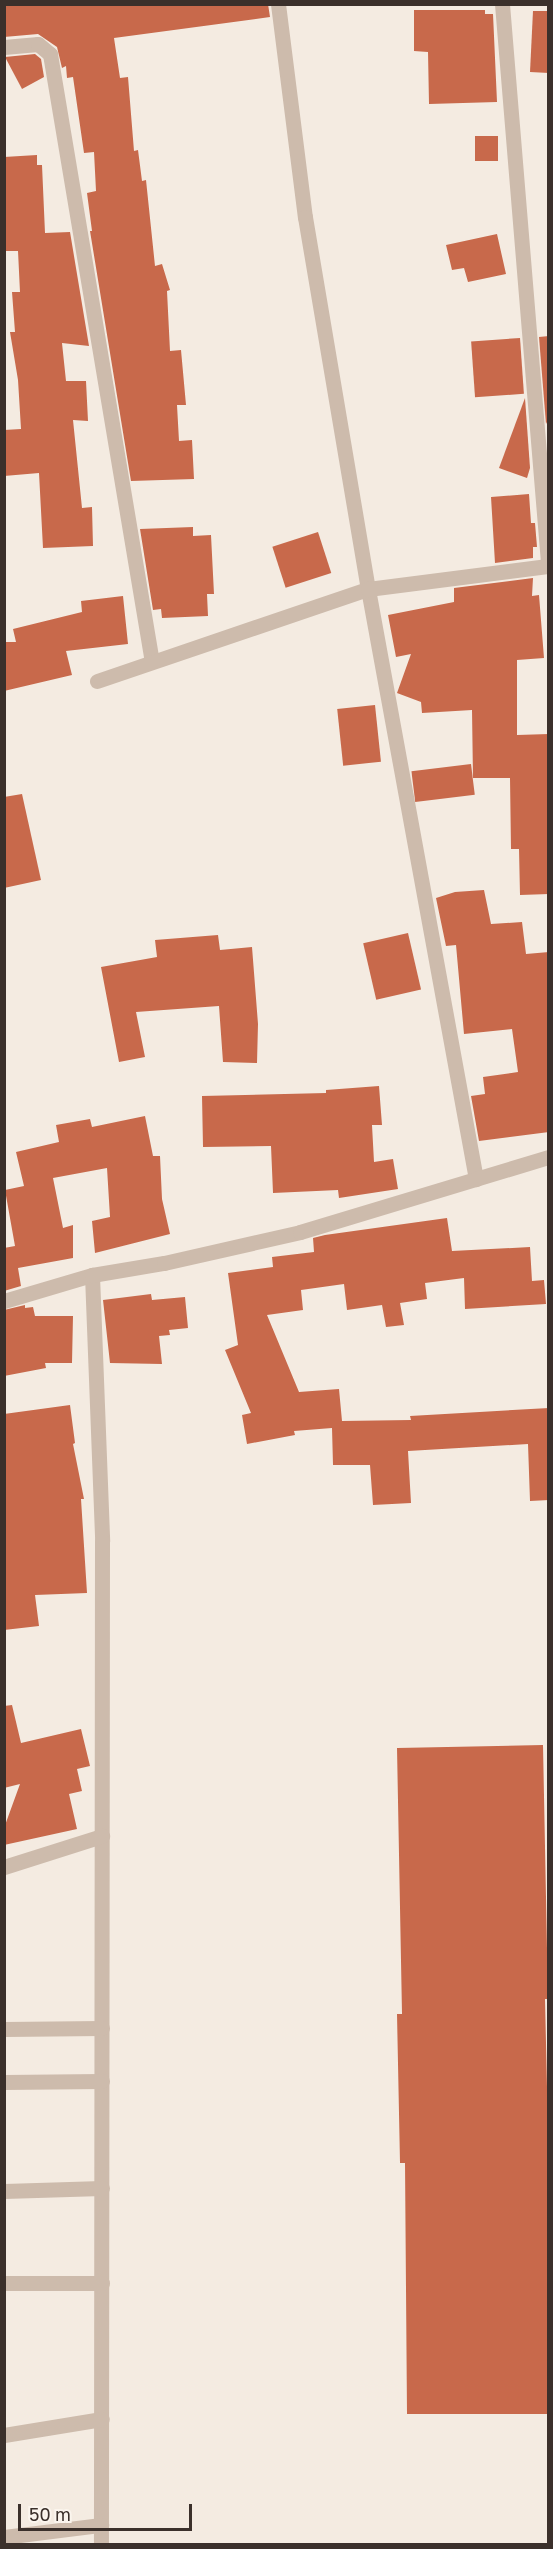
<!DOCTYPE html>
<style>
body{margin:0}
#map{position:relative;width:553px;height:2549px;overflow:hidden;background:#f4ebe1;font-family:"Golos Text",sans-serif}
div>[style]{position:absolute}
.building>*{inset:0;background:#c8694b;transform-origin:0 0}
.minor>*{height:15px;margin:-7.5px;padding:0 7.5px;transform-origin:7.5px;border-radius:7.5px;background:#cdbbac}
.tertiary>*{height:15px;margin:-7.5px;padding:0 7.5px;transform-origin:7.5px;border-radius:7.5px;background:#cdbbac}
span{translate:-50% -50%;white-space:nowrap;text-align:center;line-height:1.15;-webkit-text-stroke:6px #fbf5ee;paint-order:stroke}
.frame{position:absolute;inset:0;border:6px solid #3b302b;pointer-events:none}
.scale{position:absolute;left:18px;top:2504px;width:174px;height:27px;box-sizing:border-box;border:3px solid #3b302b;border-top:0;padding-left:8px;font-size:18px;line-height:21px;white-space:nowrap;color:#3b302b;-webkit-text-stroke:4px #fbf5ee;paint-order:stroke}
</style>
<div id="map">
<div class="building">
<div style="clip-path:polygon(4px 4px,268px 4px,270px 17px,114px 38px,120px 78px,128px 77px,134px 151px,138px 150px,142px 181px,146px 180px,155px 266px,162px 264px,170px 290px,167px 291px,170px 351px,181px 350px,186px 405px,177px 405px,179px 441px,192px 440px,194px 479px,131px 481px,90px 231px,92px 231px,87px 193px,96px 191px,94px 152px,84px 153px,73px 77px,67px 78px,66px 66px,62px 68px,57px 47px,38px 34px,4px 37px)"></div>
<div style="clip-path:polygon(414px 10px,485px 10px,485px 14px,493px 14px,497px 102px,429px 104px,428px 52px,414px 51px)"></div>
<div style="clip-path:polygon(533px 11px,549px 11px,549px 73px,530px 72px)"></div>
<div style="clip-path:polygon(35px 54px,41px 59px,44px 77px,22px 89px,5px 57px)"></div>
<div style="left:498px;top:136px;width:25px;height:23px;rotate:90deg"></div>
<div style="clip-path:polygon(37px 155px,37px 165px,42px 165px,45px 233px,70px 232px,89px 346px,62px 343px,66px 381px,86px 381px,88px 421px,73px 420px,82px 508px,92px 507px,93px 546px,43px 548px,39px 473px,4px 476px,4px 430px,21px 429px,18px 380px,10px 332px,15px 332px,12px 292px,20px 292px,18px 251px,4px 251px,4px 157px)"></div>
<div style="clip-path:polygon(497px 234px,506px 274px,468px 282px,464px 268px,452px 270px,446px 245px)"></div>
<div style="clip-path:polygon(549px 336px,549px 418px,546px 424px,539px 337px)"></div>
<div style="left:520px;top:338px;width:56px;height:49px;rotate:86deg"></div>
<div style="clip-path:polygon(525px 398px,530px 468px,527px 478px,499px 468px)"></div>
<div style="clip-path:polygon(529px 494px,531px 523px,535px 523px,537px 547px,533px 547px,533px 558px,495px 563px,491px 497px)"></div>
<div style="clip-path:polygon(193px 527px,193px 536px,211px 535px,214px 594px,207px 594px,208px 616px,162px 618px,161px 609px,153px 610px,140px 529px)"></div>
<div style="left:318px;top:532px;width:43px;height:48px;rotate:72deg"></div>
<div style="clip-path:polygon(533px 578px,532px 596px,539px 595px,544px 658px,517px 660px,517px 735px,549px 734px,549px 894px,520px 895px,519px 849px,511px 849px,510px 778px,473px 778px,472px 710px,422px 713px,421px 702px,397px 693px,411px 654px,396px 657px,388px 615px,454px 602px,454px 588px)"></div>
<div style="clip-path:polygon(123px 596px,128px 644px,66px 651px,72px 675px,4px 691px,4px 642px,16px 642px,13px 629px,82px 612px,81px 601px)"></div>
<div style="left:375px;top:705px;width:57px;height:38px;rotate:84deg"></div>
<div style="left:471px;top:764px;width:31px;height:60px;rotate:83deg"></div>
<div style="clip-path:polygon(22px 794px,41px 880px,4px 888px,4px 797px)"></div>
<div style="clip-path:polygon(484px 890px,491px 924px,522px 922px,526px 954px,549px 952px,549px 1132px,479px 1141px,471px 1096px,485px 1094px,483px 1077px,518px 1072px,512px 1029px,464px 1034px,456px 945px,446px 946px,436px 898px,455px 892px)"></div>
<div style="left:408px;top:933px;width:58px;height:46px;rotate:77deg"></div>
<div style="clip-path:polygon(218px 935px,220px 950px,252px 947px,258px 1024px,257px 1063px,223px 1062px,219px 1006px,136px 1012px,145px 1057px,119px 1062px,101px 967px,157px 957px,155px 940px)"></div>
<div style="clip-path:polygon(379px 1086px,382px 1125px,372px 1125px,374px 1162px,393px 1159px,398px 1189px,339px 1198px,338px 1190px,273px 1193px,271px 1146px,203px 1147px,202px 1096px,326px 1093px,326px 1090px)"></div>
<div style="clip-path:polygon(145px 1116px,153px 1156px,160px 1156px,162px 1199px,170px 1234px,95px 1253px,92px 1221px,110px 1217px,107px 1168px,53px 1178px,63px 1228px,73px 1225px,73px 1258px,18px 1268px,21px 1286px,4px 1291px,4px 1248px,15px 1246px,5px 1190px,24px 1186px,16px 1152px,59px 1142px,56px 1125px,90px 1119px,92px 1127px)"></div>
<div style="clip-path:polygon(447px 1218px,452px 1251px,530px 1247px,532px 1281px,544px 1280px,546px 1304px,465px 1309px,464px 1278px,425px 1283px,427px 1299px,400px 1303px,404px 1325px,386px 1327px,382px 1305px,347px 1310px,344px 1284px,301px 1290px,303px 1310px,267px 1315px,299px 1392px,339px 1389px,342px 1421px,411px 1420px,410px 1416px,549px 1408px,549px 1500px,530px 1501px,528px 1444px,408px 1451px,411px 1503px,373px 1505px,370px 1465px,333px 1465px,332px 1428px,294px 1431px,295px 1435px,247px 1444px,242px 1415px,251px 1413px,225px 1350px,238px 1345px,228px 1273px,273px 1267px,272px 1257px,314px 1252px,313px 1238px,325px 1235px)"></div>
<div style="clip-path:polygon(151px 1294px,152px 1300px,185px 1297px,188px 1328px,169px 1330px,170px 1335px,159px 1336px,162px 1364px,110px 1363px,103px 1300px)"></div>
<div style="clip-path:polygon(25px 1305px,25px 1308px,33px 1307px,35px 1316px,73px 1316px,72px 1363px,45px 1363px,46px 1368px,4px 1376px,4px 1310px)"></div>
<div style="clip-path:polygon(70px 1405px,75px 1443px,73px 1444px,84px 1499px,81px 1499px,87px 1593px,35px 1595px,39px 1626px,4px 1630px,4px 1414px)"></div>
<div style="clip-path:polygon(12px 1705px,21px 1743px,81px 1729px,90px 1766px,77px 1769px,82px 1791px,69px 1794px,77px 1829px,4px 1845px,4px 1828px,20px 1784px,4px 1788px,4px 1706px)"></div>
<div style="clip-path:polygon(543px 1745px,548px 1999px,545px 1999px,549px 2174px,549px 2414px,407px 2414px,405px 2163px,400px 2163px,397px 2014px,402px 2014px,397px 1748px)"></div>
</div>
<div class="minor">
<div style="left:278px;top:4px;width:215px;rotate:82.8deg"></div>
<div style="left:305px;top:217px;width:377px;rotate:80.4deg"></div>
<div style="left:368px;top:589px;width:600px;rotate:79.63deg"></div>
<div style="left:502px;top:4px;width:560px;rotate:85.29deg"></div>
<div style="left:4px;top:47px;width:34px;rotate:-5deg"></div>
<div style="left:38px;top:44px;width:16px;rotate:40deg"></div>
<div style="left:50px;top:54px;width:616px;rotate:80.48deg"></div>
<div style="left:97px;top:681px;width:286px;rotate:-18.8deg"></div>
<div style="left:368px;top:589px;width:181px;rotate:-7.3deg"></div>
<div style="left:92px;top:1275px;width:266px;rotate:87.8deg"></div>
<div style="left:102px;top:1541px;width:1003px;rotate:90.06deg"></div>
<div style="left:4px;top:1867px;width:103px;rotate:-17.6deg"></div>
<div style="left:4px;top:2029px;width:98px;rotate:-0.6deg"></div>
<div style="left:4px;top:2082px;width:98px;rotate:-0.6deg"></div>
<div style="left:4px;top:2191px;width:98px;rotate:-1.8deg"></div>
<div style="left:4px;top:2283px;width:98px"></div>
<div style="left:4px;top:2435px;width:99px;rotate:-9.3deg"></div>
<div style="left:4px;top:2537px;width:98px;rotate:-7.1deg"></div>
</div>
<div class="tertiary">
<div style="left:4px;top:1301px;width:92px;rotate:-16.5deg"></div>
<div style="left:92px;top:1275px;width:73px;rotate:-9.5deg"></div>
<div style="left:164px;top:1263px;width:139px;rotate:-12.8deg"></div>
<div style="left:300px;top:1232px;width:259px;rotate:-16.8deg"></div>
</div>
<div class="frame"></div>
<div class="scale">50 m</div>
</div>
